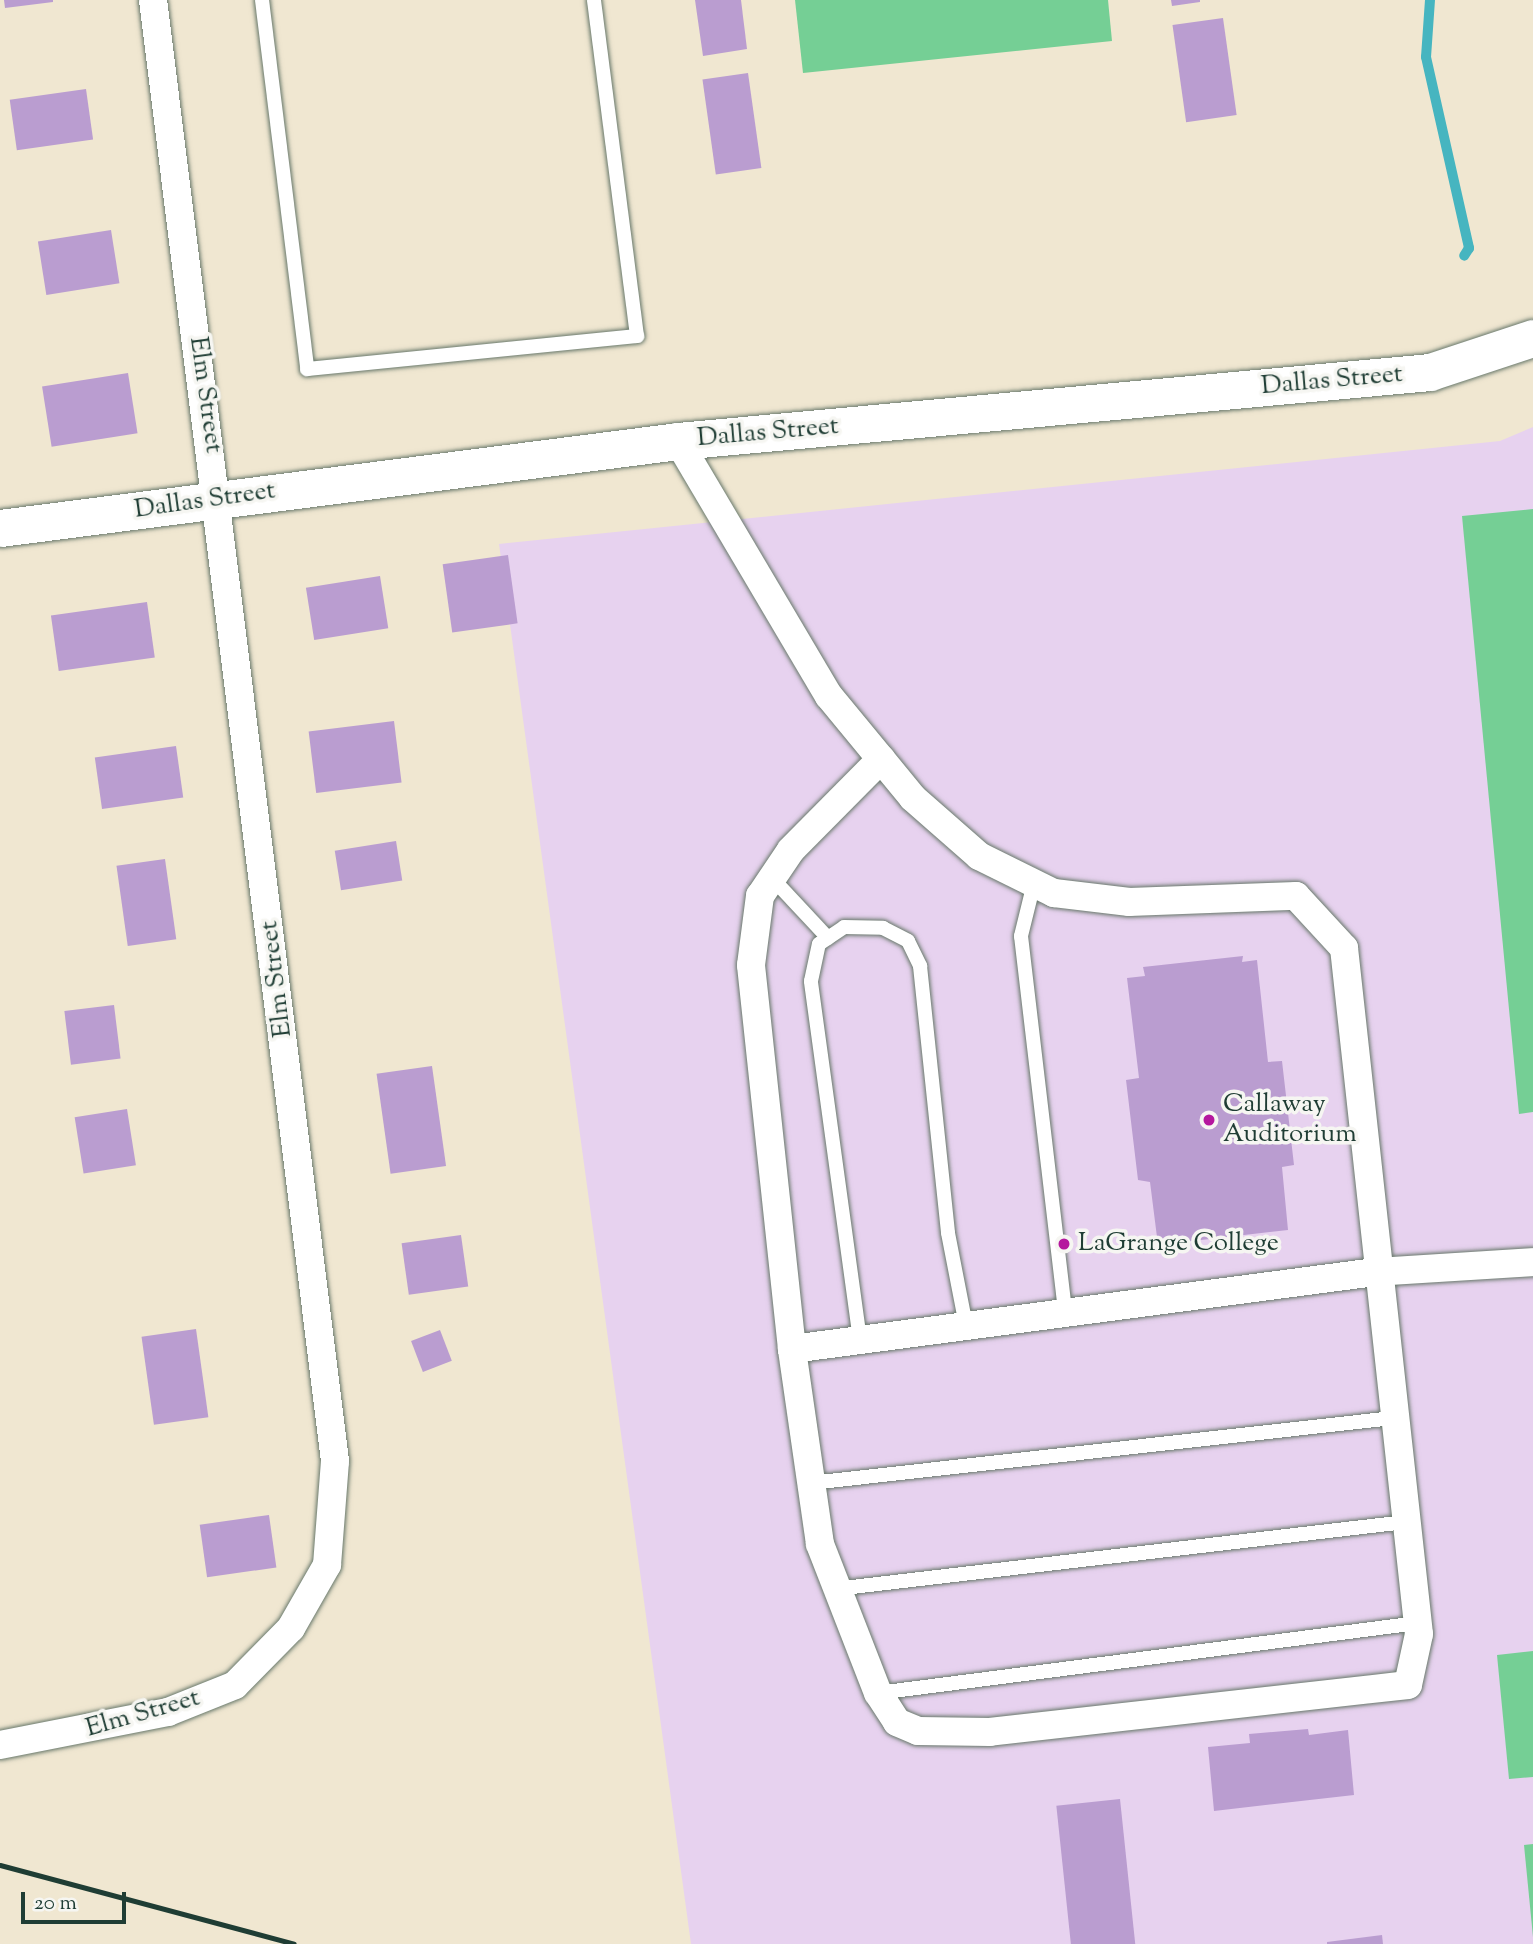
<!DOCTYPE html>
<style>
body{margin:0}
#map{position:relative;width:1533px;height:1944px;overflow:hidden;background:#f0e7d1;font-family:"Sorts Mill Goudy",serif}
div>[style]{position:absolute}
.built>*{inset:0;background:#e7d2ef}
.green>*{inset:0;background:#75cf95}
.stream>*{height:10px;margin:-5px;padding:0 5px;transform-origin:5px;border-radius:5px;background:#46b5c0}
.building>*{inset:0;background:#ba9dd0;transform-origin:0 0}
.roads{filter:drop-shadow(0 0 2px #68786b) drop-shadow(0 0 2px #68786b)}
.service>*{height:14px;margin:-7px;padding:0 7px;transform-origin:7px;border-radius:7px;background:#fff}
.minor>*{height:28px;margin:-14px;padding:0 14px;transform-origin:14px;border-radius:14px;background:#fff}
.tertiary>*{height:37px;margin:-18.5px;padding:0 18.5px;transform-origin:18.5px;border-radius:18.5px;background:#fff}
.rail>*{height:5px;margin:-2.5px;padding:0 2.5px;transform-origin:2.5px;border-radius:2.5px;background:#1f3d34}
.dots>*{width:19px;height:19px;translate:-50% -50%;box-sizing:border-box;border:4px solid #f6f6f2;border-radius:50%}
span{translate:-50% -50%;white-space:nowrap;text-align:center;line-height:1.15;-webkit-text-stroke:7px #f6f6f2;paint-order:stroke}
.street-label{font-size:26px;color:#1f3d34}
.poi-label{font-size:26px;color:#1f3d34}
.left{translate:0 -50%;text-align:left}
.scale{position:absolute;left:21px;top:1892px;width:105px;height:32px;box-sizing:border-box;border:4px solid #1f3d34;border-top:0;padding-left:9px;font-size:21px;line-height:24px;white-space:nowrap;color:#1f3d34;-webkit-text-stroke:5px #f6f6f2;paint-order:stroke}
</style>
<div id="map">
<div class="built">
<div style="clip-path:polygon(1533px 427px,1533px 1944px,691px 1944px,499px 544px,1500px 441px)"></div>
</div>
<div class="green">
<div style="clip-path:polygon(795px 0,1108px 0,1112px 41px,803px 73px)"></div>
<div style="clip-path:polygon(1533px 509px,1533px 1112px,1519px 1114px,1462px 516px)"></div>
<div style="clip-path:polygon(1533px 1651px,1533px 1777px,1509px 1779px,1497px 1655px)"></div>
<div style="clip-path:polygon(1533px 1844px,1533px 1937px,1524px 1845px)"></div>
</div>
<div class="stream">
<div style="left:1430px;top:0;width:57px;rotate:94deg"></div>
<div style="left:1426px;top:57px;width:196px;rotate:77.3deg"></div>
<div style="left:1469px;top:248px;width:9px;rotate:122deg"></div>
</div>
<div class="building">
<div style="clip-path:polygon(4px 0,53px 0,53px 2px,5px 8px)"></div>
<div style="clip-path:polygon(695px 0,741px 0,747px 49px,703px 56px)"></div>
<div style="clip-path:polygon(1171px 0,1200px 0,1200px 2px,1172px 6px)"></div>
<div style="left:1223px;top:18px;width:98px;height:51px;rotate:82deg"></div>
<div style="left:748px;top:73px;width:96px;height:46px;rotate:82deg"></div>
<div style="left:86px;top:89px;width:51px;height:77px;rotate:82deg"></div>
<div style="left:111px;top:230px;width:54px;height:74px;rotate:81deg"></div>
<div style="left:128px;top:373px;width:61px;height:87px;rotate:81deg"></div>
<div style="left:508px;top:555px;width:69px;height:66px;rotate:82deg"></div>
<div style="left:380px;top:576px;width:53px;height:75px;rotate:81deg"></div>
<div style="left:147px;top:602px;width:56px;height:97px;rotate:82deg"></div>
<div style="left:394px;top:721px;width:62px;height:86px;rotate:83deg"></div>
<div style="left:176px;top:746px;width:52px;height:82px;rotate:82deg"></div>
<div style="left:396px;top:841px;width:40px;height:62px;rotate:81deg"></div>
<div style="left:165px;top:859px;width:81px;height:49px;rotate:82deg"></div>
<div style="clip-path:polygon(1243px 956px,1242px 962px,1257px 960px,1268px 1062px,1282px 1061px,1294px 1165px,1282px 1167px,1288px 1230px,1158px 1245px,1150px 1182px,1138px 1180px,1126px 1080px,1139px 1078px,1127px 978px,1145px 976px,1143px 967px)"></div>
<div style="left:114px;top:1005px;width:54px;height:50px;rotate:83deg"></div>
<div style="left:432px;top:1066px;width:101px;height:56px;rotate:82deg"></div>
<div style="left:127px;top:1109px;width:57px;height:53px;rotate:81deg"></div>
<div style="left:461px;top:1235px;width:52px;height:60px;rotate:82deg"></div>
<div style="left:196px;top:1329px;width:89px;height:55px;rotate:82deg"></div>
<div style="left:440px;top:1330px;width:33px;height:31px;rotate:69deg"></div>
<div style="left:269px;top:1515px;width:53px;height:70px;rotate:82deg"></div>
<div style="clip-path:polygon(1308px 1729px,1309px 1735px,1348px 1730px,1354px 1795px,1214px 1811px,1208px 1747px,1250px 1743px,1249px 1734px)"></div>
<div style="left:1120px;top:1799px;width:146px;height:64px;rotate:84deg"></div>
<div style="clip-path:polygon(1382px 1935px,1383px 1944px,1327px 1944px,1327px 1942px)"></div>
</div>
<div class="roads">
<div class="service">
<div style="left:262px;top:0;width:372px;rotate:83deg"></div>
<div style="left:307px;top:369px;width:332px;rotate:-5.7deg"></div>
<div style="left:637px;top:336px;width:339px;rotate:-97.3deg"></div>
<div style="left:772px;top:878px;width:82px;rotate:47deg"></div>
<div style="left:1034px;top:883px;width:55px;rotate:103.8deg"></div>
<div style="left:1021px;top:936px;width:380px;rotate:83.3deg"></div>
<div style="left:860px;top:1340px;width:362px;rotate:-97.8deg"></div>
<div style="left:811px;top:981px;width:38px;rotate:-78deg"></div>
<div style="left:819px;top:944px;width:30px;rotate:-34deg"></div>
<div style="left:844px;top:927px;width:39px;rotate:1deg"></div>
<div style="left:883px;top:928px;width:28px;rotate:27deg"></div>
<div style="left:908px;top:941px;width:28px;rotate:64deg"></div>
<div style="left:920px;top:966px;width:268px;rotate:84deg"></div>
<div style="left:948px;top:1233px;width:95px;rotate:79deg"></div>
<div style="left:811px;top:1483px;width:586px;rotate:-6.37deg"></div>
<div style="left:835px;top:1589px;width:574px;rotate:-6.7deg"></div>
<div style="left:878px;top:1693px;width:545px;rotate:-7.39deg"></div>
</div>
<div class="minor">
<div style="left:678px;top:441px;width:296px;rotate:59.4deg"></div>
<div style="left:829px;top:696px;width:82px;rotate:50.5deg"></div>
<div style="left:881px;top:759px;width:50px;rotate:50.6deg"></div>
<div style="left:913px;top:798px;width:88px;rotate:41.3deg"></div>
<div style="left:979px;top:856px;width:84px;rotate:26.3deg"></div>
<div style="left:1054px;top:893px;width:76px;rotate:6.8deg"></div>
<div style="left:1129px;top:902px;width:167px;rotate:-2.1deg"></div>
<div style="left:1296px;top:896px;width:71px;rotate:47.3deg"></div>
<div style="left:1344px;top:948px;width:690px;rotate:83.76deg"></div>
<div style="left:1419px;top:1634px;width:52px;rotate:102.2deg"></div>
<div style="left:1408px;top:1685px;width:421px;rotate:173.6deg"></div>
<div style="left:990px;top:1732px;width:72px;rotate:-179.2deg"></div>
<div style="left:918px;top:1731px;width:23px;rotate:-157deg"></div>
<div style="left:897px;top:1722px;width:35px;rotate:-123deg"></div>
<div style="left:878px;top:1693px;width:160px;rotate:-111.3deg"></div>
<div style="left:820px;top:1544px;width:197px;rotate:-98.2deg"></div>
<div style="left:792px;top:1349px;width:386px;rotate:-96.1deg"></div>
<div style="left:751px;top:965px;width:70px;rotate:-82.6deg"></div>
<div style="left:760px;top:896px;width:55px;rotate:-56deg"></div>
<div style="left:791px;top:850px;width:128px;rotate:-45.3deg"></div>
<div style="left:792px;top:1349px;width:588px;rotate:-7.52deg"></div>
<div style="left:1375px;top:1272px;width:158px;rotate:-3.6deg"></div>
<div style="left:0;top:1745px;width:171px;rotate:-11.1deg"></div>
<div style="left:168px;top:1712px;width:72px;rotate:-21.9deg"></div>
<div style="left:235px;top:1685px;width:80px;rotate:-45.5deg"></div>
<div style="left:291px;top:1628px;width:73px;rotate:-60.3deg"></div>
<div style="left:327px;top:1565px;width:104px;rotate:-85.6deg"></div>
<div style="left:335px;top:1461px;width:1472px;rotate:-97.1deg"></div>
</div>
<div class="tertiary">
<div style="left:0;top:528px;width:684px;rotate:-7.31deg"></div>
<div style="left:678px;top:441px;width:755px;rotate:-5.24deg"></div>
<div style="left:1430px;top:372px;width:108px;rotate:-18.3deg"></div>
</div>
</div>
<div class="rail">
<div style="left:0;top:1865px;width:304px;rotate:15deg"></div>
</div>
<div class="dots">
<div style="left:1209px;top:1120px;background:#b5179e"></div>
<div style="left:1064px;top:1244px;background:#b5179e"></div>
</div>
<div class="street-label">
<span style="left:1332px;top:381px;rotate:-5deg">Dallas Street</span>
<span style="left:205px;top:395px;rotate:82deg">Elm Street</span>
<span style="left:768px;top:433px;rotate:-5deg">Dallas Street</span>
<span style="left:205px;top:501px;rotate:-8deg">Dallas Street</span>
<span style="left:277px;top:979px;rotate:-97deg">Elm Street</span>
<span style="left:143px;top:1714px;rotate:-16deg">Elm Street</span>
</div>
<div class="poi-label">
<span class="left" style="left:1223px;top:1120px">Callaway<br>Auditorium</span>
<span class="left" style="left:1078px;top:1244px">LaGrange College</span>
</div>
<div class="scale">20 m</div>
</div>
